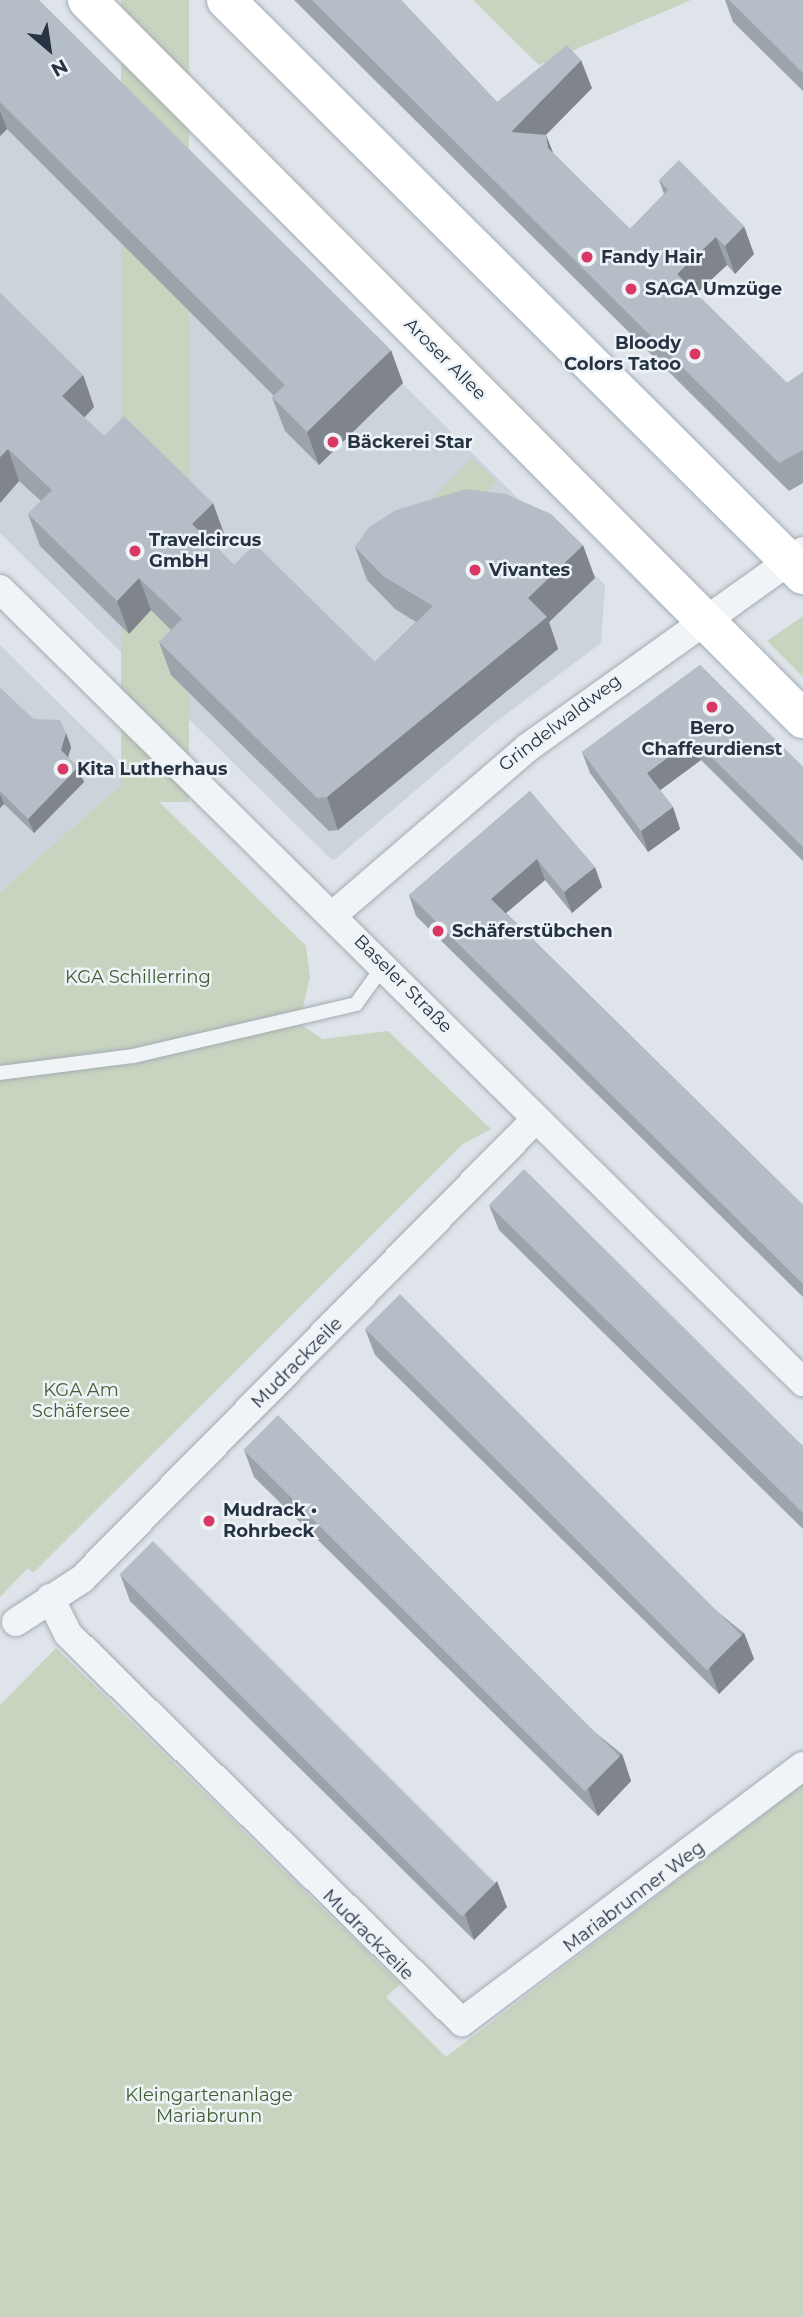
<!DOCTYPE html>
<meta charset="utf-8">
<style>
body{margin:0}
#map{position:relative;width:803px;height:2317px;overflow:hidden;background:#dee4e9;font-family:Montserrat,sans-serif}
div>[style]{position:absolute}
.built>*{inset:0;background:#ccd3db}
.green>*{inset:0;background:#c7d4bf;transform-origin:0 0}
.roads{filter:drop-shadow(0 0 2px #a3abb4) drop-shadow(0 0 2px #a3abb4)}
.lane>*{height:14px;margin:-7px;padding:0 7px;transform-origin:7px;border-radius:7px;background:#f1f4f7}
.street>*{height:28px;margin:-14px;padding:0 14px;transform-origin:14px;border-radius:14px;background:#f1f4f7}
.secondary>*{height:38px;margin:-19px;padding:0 19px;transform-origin:19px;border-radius:19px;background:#fff}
.wall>*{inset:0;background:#9ca3ab}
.shaded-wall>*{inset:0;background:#7f858b}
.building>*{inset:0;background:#b5bec7;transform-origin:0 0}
.dots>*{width:19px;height:19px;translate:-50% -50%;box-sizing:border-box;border:4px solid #eef3f7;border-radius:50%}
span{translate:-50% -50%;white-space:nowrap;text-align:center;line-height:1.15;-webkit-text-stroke:5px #eef3f7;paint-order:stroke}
.poi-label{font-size:18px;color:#263342;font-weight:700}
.left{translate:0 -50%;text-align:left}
.right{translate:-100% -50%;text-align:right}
.street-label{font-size:18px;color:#263342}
.park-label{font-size:18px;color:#405e32}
.north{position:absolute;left:14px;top:14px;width:70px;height:70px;-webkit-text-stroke:5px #eef3f7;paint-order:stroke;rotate:151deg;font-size:19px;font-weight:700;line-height:28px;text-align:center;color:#263342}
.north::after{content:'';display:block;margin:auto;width:24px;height:32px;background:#263342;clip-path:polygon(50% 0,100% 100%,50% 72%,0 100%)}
</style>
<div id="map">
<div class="built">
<div style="clip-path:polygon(0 0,97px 80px,605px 585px,601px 643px,493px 724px,333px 861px,0 533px)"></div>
<div style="clip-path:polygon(0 645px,132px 775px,0 892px)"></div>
</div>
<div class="green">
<div style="left:121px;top:0;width:68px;height:802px"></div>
<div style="clip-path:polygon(473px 0,691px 0,539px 65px)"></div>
<div style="clip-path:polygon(472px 458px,497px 482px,483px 496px,428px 503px)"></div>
<div style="clip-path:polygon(803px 616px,803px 677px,767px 641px)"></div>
<div style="clip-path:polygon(132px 775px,306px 946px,310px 977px,299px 1023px,322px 1039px,388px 1031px,491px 1129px,463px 1144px,33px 1573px,28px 1568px,0 1597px,0 892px)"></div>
<div style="clip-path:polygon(56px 1648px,400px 1984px,386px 1997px,446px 2057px,803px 1784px,803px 2317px,0 2317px,0 1705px)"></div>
</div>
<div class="roads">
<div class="lane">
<div style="left:0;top:1073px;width:134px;rotate:-7.3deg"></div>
<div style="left:133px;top:1056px;width:229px;rotate:-13.1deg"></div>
<div style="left:356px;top:1004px;width:48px;rotate:-54.3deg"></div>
</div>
<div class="street">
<div style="left:0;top:589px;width:1129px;rotate:44.64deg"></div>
<div style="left:333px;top:915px;width:256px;rotate:-40.7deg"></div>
<div style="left:527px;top:748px;width:339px;rotate:-35.5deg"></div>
<div style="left:50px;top:1598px;width:40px;rotate:63.4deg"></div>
<div style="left:68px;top:1634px;width:553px;rotate:44.56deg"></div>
<div style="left:462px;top:2022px;width:426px;rotate:-36.9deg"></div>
<div style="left:16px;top:1622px;width:79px;rotate:-33.1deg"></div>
<div style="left:82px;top:1579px;width:646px;rotate:-45.38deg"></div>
</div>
<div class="secondary">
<div style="left:87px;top:0;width:1015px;rotate:45.12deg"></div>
<div style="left:226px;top:0;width:815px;rotate:44.9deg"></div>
</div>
</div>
<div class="wall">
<div style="clip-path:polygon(0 0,403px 383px,319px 465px,285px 431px,272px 397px,274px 396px,7px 129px,0 136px)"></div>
<div style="clip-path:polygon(294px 0,401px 0,497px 102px,592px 88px,546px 135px,553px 153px,630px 229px,664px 194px,659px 180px,754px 254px,735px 274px,727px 265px,696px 294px,787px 383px,803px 372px,803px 483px,789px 491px)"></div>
<div style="clip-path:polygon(725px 0,803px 0,803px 91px,733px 22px)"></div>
<div style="clip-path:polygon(0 293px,83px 375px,94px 407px,84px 418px,104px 436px,225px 536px,215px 546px,234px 565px,375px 662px,416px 622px,395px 609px,367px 580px,355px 547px,595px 578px,549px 622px,558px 649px,338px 830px,329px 831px,171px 675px,159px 642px,171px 630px,151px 610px,129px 634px,40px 546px,28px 514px,41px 501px,19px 481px,0 503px)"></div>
<div style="clip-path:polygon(700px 665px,803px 767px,803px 861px,701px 760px,660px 790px,673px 807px,680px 829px,648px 852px,590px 773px,582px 752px)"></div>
<div style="clip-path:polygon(0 688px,33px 719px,66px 733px,71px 747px,68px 757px,84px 782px,34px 833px,4px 804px,0 808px)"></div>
<div style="clip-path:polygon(530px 791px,602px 887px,572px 913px,545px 880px,506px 913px,803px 1205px,803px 1297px,416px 916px,409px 895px)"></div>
<div style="clip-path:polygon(489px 1205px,803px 1446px,803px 1529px,499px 1230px)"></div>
<div style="clip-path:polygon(365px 1329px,744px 1633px,754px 1659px,719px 1694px,375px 1355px)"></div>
<div style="clip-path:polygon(244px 1450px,622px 1754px,631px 1781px,598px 1816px,254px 1477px)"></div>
<div style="clip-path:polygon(120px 1574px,507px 1907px,474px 1940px,130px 1601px)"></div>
</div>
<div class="shaded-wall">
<div style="clip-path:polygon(581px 60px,592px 88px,521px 160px,511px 132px)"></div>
<div style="clip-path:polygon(0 111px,7px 129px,0 136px)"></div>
<div style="clip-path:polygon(546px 135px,557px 163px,548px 148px)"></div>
<div style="clip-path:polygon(744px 226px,754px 254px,735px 274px,725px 246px)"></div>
<div style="clip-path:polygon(716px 237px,727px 265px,687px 302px,677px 274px)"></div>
<div style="clip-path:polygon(391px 350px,403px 383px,319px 465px,307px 432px)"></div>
<div style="clip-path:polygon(83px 375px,94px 407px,74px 428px,62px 396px)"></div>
<div style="clip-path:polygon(8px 449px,19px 481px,0 503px,0 457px)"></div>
<div style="clip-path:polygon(213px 503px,225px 536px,204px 557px,192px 524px)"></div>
<div style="clip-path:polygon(583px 545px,595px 578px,549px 622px,558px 649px,338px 830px,327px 797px,528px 598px)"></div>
<div style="clip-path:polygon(139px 578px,151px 610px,129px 634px,117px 601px)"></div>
<div style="clip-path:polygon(66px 733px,71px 747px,66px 765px,61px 750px)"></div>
<div style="clip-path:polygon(693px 739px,701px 760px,655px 794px,647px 773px)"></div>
<div style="clip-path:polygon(78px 767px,84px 782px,34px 833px,28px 819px)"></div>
<div style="clip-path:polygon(0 794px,4px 804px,0 808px)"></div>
<div style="clip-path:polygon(673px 807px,680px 829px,648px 852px,641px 831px)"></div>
<div style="clip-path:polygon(537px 859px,545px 880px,499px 919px,491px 899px)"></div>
<div style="clip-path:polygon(595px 867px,602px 887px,572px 913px,564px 892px)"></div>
<div style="clip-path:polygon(744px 1633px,754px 1659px,719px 1694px,709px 1667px)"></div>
<div style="clip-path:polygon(622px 1754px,631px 1781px,598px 1816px,588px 1789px)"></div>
<div style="clip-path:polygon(497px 1881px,507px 1907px,474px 1940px,465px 1914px)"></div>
</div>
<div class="building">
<div style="clip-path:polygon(0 0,39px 0,391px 350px,307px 432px,272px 397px,285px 385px,0 102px)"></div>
<div style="clip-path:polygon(312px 0,401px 0,497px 102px,567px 45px,581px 60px,511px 132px,546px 135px,548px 148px,630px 229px,668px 190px,659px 180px,679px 160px,744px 226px,725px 246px,716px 237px,677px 274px,787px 383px,803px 372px,803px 450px,779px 463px)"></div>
<div style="clip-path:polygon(729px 0,803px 0,803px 73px)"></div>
<div style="clip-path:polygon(0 293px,83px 375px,62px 396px,104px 436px,124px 416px,213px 503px,192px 524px,234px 565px,255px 544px,375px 662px,433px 606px,383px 576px,355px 547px,369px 527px,396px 510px,466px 489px,506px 494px,551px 514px,583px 545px,528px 598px,547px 617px,327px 797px,317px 798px,159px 642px,182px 619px,139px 578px,117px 601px,28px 514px,52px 490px,8px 449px,0 457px)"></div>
<div style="clip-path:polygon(700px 665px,803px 767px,803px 847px,693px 739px,647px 773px,673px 807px,641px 831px,582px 752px)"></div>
<div style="clip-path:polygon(0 688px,33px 719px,60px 720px,66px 733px,61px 750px,78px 767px,28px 819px,0 791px)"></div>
<div style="clip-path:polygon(530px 791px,595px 867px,564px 892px,537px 859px,491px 899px,803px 1205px,803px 1284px,409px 895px)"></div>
<div style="clip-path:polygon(524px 1169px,803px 1446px,803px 1513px,489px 1205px)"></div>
<div style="left:400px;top:1294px;width:483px;height:49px;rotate:45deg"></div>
<div style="left:278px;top:1415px;width:483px;height:49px;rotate:45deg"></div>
<div style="left:153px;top:1541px;width:484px;height:47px;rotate:45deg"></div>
</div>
<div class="dots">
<div style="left:587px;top:257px;background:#da3864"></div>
<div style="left:631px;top:289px;background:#da3864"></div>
<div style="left:695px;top:354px;background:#da3864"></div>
<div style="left:333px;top:442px;background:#da3864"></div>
<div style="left:135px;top:551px;background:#da3864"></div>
<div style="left:475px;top:570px;background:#da3864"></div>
<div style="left:712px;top:707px;background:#da3864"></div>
<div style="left:63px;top:769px;background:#da3864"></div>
<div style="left:438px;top:931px;background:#da3864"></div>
<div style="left:209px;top:1521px;background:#da3864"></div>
</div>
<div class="poi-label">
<span class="left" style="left:601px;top:257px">Fandy Hair</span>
<span class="left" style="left:645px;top:289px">SAGA Umzüge</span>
<span class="right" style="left:681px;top:354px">Bloody<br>Colors Tatoo</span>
<span class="left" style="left:347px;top:442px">Bäckerei Star</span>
<span class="left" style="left:149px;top:551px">Travelcircus<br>GmbH</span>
<span class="left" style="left:489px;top:570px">Vivantes</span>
<span style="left:712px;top:739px">Bero<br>Chaffeurdienst</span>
<span class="left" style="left:77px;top:769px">Kita Lutherhaus</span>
<span class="left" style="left:452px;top:931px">Schäferstübchen</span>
<span class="left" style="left:223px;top:1521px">Mudrack •<br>Rohrbeck</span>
</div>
<div class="street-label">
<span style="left:445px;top:359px;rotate:45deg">Aroser Allee</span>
<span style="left:560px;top:723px;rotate:-37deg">Grindelwaldweg</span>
<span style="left:403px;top:984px;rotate:45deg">Baseler Straße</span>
<span style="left:297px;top:1363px;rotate:-45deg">Mudrackzeile</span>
<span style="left:634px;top:1897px;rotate:-37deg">Mariabrunner Weg</span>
<span style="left:368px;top:1935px;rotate:45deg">Mudrackzeile</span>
</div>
<div class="park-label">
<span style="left:138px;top:977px">KGA Schillerring</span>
<span style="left:81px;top:1401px">KGA Am<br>Schäfersee</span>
<span style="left:209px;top:2106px">Kleingartenanlage<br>Mariabrunn</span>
</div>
<div class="north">N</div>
</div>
